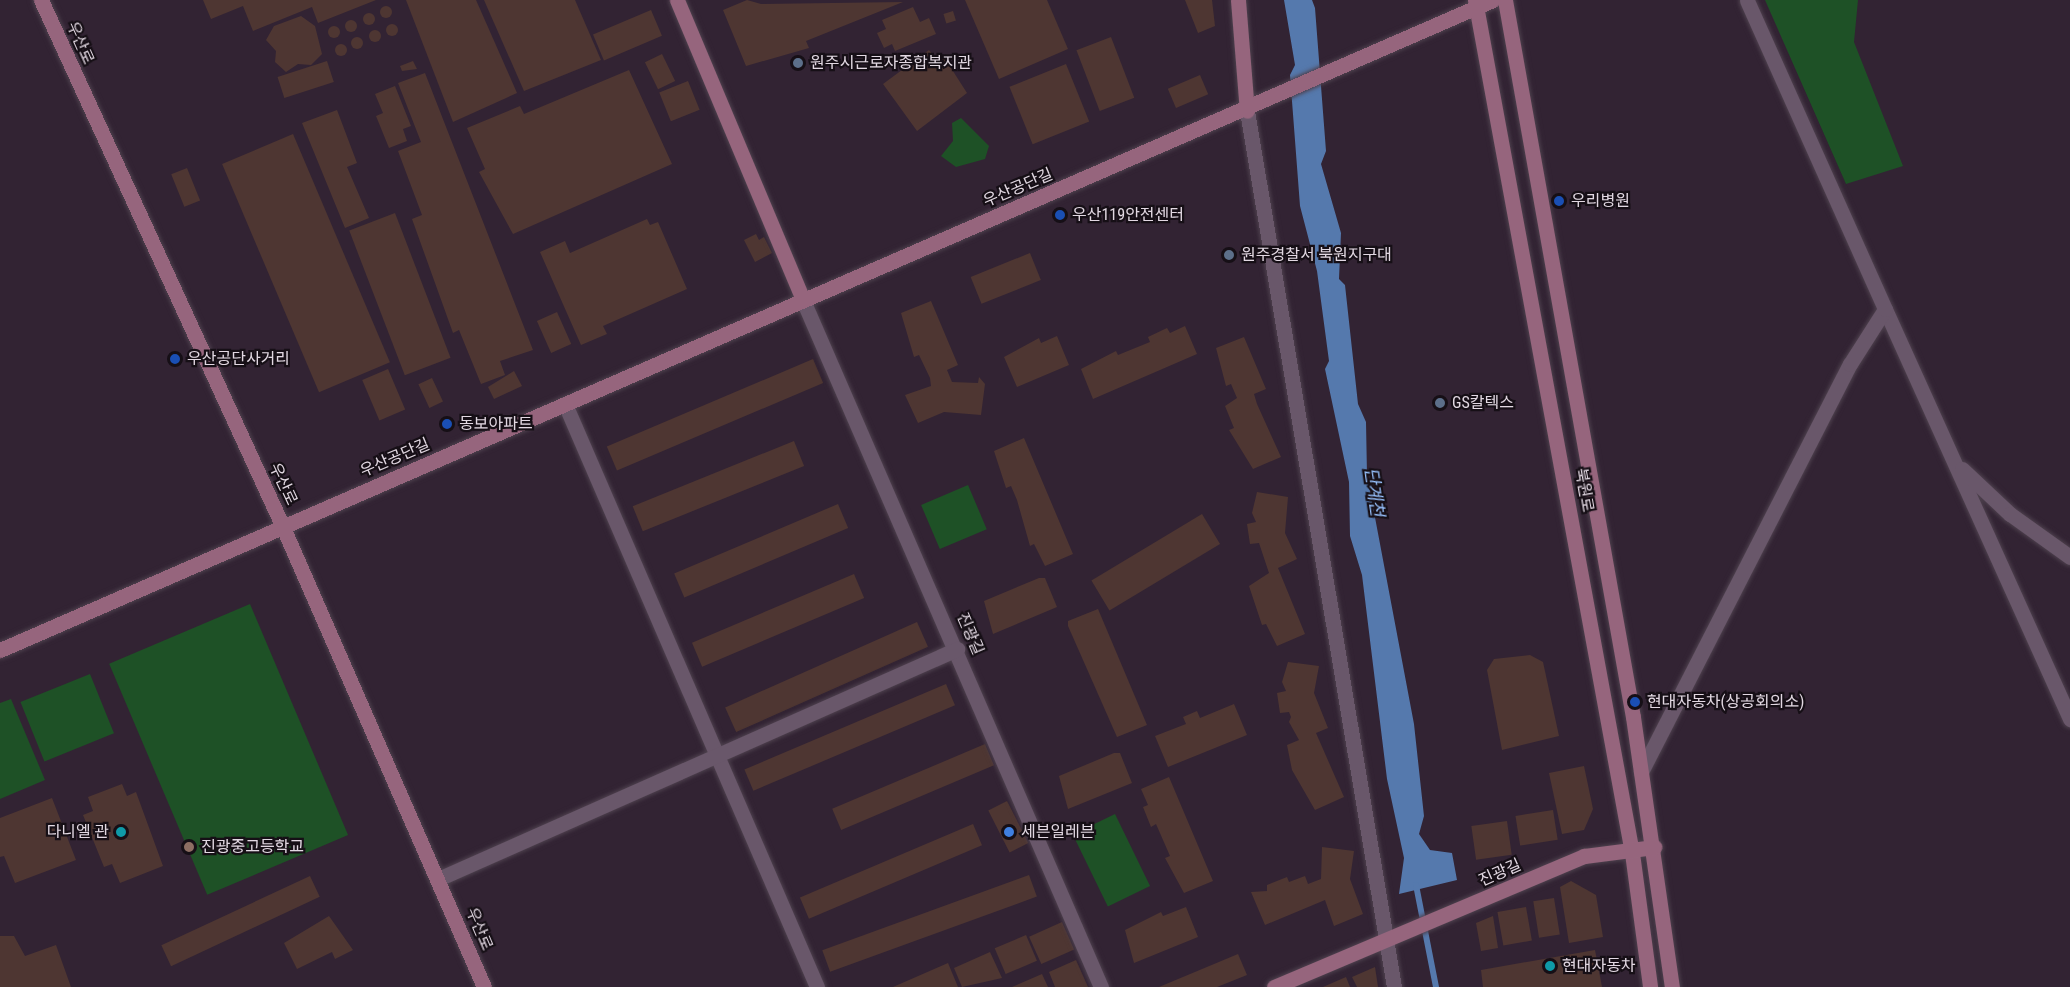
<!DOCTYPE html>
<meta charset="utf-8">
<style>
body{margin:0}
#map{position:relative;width:2070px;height:987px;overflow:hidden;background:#322333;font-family:"Roboto Condensed","Noto Sans KR",sans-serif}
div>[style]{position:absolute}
.green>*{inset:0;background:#1e5126;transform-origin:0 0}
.water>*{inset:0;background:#5579ad}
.stream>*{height:6px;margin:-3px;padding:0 3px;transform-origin:3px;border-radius:3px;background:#5579ad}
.building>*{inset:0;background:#4e3632;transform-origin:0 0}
.round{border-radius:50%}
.roads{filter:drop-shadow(0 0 2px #4e414e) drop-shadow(0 0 2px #4e414e)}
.street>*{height:15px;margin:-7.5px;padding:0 7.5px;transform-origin:7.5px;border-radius:7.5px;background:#69576a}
.secondary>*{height:15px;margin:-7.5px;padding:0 7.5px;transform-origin:7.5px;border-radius:7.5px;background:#96657d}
.dots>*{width:16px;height:16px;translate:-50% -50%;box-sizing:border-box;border:3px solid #160f16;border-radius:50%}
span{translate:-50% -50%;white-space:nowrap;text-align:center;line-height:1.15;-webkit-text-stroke:4.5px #160f16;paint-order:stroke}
.street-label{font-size:16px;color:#e2d8e2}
.poi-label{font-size:16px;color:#e2d8e2}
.left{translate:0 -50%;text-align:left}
.right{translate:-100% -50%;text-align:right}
.water-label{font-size:18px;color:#97c1fd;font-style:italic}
</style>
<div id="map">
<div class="green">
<div style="clip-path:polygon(1765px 0,1858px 0,1854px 42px,1903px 166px,1846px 184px)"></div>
<div style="clip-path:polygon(961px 118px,989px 146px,985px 159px,956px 167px,941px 156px,953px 141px,952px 123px)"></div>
<div style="left:968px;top:485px;width:48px;height:51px;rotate:67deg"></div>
<div style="left:250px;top:604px;width:251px;height:153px;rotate:67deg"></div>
<div style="left:90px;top:674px;width:64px;height:75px;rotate:68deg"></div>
<div style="clip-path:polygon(11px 699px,45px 780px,0 799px,0 703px)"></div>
<div style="left:1115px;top:814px;width:80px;height:47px;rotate:64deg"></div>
</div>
<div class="water">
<div style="clip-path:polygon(1284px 0,1312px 0,1315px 8px,1326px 151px,1321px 164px,1341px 233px,1339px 279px,1345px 285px,1358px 404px,1366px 422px,1367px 475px,1414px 724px,1424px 816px,1419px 834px,1430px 850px,1452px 853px,1457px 880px,1399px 894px,1404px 858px,1387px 779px,1362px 575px,1350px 536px,1349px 482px,1325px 369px,1329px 361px,1317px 271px,1300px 206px,1290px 75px,1295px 65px)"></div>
</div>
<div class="stream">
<div style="left:1416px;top:885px;width:104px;rotate:78.9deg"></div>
</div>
<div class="building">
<div style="clip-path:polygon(203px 0,376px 0,318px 23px,312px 7px,253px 31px,243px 6px,211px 19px)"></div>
<div style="clip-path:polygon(406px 0,476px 0,517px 93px,453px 122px)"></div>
<div style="clip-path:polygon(484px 0,575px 0,601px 60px,524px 91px)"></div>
<div style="clip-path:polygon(747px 0,761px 4px,903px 2px,806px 41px,809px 48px,746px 66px,723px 10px)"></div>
<div style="clip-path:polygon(965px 0,1047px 0,1068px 49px,999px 79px)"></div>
<div style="clip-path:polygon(1185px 0,1212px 0,1215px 26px,1198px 33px)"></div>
<div class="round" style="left:380px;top:6px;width:12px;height:12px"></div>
<div style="clip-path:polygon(913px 7px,920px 22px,929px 18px,936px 34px,895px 51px,892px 44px,884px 48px,877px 33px,886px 29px,882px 20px)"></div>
<div style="left:651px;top:10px;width:28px;height:63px;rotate:67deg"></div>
<div style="left:953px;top:11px;width:10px;height:10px;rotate:73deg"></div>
<div class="round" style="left:363px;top:13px;width:12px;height:12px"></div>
<div style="clip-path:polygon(301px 16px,315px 26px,322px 54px,311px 65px,298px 64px,286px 72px,275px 62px,276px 51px,266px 40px,274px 26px)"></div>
<div class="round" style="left:345px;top:20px;width:12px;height:12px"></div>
<div class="round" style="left:386px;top:24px;width:12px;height:12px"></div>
<div class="round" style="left:328px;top:26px;width:12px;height:12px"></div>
<div class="round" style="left:369px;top:30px;width:12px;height:12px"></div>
<div class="round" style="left:351px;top:37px;width:12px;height:12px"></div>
<div style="left:1111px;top:37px;width:65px;height:37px;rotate:69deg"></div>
<div class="round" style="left:335px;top:44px;width:12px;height:12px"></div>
<div style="clip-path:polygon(929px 50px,938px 61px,944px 57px,967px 93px,917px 131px,883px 84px)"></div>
<div style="left:662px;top:54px;width:30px;height:19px;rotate:64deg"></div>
<div style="left:327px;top:61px;width:22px;height:52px;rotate:72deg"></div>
<div style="clip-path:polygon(413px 61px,417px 69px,402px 71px,400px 66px)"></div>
<div style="left:1066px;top:64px;width:62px;height:61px;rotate:68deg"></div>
<div style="clip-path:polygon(629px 70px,672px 164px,513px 234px,479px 172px,485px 169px,467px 128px,520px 106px,524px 114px)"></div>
<div style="clip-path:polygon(425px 73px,533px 350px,500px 361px,505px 375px,481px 384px,459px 330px,453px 333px,412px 219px,422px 215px,398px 151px,421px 142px,398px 83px)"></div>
<div style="left:1200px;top:75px;width:21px;height:35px;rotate:67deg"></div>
<div style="left:688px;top:81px;width:31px;height:31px;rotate:68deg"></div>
<div style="clip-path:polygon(395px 86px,411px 126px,403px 129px,407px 141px,389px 148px,376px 116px,383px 113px,375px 94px)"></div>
<div style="clip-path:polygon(337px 110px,357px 163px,347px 167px,369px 218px,345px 228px,302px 123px)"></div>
<div style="left:293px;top:134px;width:248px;height:77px;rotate:67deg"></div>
<div style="left:187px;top:168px;width:35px;height:17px;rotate:68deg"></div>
<div style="left:395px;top:213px;width:155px;height:49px;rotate:69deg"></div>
<div style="clip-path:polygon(647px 219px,650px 225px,658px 222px,687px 289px,603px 326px,607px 334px,581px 345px,540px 252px,565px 241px,570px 253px)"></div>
<div style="clip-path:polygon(756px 234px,759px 240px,764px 237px,772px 253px,755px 262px,744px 240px)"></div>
<div style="left:1030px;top:253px;width:29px;height:64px;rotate:68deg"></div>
<div style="clip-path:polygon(931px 301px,958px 365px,947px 370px,952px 382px,978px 383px,979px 377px,985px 384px,981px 415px,944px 412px,918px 423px,905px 395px,931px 386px,930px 378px,919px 355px,914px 357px,901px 313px)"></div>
<div style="left:557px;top:312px;width:35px;height:22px;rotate:66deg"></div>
<div style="clip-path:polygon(1185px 326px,1197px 354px,1093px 399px,1081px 369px,1116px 351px,1118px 355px,1150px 342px,1148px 337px,1167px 328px,1170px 333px)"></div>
<div style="clip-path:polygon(1057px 336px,1069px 365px,1017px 387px,1004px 357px,1039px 338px,1041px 343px)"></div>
<div style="clip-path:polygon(1244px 337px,1266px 389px,1254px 394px,1257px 404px,1281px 457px,1253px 469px,1229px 430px,1234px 428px,1225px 406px,1237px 398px,1231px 384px,1226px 386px,1216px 348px)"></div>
<div style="left:813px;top:359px;width:26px;height:224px;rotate:67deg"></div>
<div style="left:388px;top:369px;width:44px;height:28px;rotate:67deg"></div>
<div style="clip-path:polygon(514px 371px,522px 386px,494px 399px,488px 387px)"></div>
<div style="left:432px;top:378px;width:26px;height:15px;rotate:65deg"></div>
<div style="clip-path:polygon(1024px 438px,1073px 554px,1045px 566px,1034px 544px,1030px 546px,1017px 500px,1011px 486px,1006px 488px,994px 451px)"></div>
<div style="left:794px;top:441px;width:27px;height:174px;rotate:68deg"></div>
<div style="clip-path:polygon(1257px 492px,1288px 497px,1285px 533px,1297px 559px,1278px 568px,1305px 634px,1277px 646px,1266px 624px,1262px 625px,1249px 586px,1269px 573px,1259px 543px,1250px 544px,1247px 524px,1256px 522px,1252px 513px)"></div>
<div style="left:838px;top:504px;width:26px;height:178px;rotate:67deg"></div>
<div style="left:1202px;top:514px;width:35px;height:129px;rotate:59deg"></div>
<div style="left:854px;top:574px;width:26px;height:176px;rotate:67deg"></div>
<div style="clip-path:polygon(1039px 578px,1045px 578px,1057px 607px,993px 634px,984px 601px)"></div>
<div style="clip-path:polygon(1098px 609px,1147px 725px,1117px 737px,1068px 626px,1068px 621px)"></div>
<div style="left:917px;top:622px;width:27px;height:210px;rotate:66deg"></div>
<div style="clip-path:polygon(1530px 655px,1543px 662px,1559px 736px,1502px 750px,1487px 670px,1494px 659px)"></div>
<div style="clip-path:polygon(1288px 662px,1319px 666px,1314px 693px,1328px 728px,1316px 733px,1344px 797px,1315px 810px,1292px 770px,1287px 745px,1299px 740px,1289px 722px,1291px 717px,1289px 712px,1280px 713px,1277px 693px,1286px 691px,1282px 682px)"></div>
<div style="left:946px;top:684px;width:23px;height:219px;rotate:67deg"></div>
<div style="clip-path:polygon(1234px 704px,1247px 735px,1168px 767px,1155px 736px,1186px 724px,1183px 717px,1197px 711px,1200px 718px)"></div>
<div style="left:985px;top:744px;width:23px;height:166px;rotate:67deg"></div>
<div style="clip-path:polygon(1114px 753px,1120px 753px,1132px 783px,1068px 809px,1059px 776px)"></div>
<div style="clip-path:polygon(1584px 766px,1593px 809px,1584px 830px,1562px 834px,1549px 773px)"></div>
<div style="clip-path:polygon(1169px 777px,1213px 881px,1184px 893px,1165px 858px,1170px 856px,1156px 824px,1151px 827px,1143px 807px,1148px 805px,1141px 789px)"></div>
<div style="clip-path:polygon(122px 784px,127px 796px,136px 792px,163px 866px,120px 883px,112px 864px,104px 867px,83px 815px,93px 811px,88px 797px)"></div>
<div style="clip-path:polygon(52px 798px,76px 860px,15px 883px,4px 856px,0 857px,0 818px)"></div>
<div style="left:1007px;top:801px;width:47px;height:21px;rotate:63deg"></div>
<div style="left:1553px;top:810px;width:30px;height:38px;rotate:81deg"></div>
<div style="left:1507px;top:821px;width:34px;height:36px;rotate:82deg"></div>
<div style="left:973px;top:824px;width:23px;height:188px;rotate:67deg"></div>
<div style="clip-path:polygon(1322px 847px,1354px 851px,1350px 879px,1363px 914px,1334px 926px,1325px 900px,1265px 925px,1251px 892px,1267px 891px,1267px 885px,1287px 877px,1289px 882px,1305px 876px,1308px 884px,1321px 879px)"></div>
<div style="left:1029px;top:875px;width:23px;height:220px;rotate:70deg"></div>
<div style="left:310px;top:876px;width:23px;height:164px;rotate:65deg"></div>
<div style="clip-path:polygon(1571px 881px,1596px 895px,1603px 937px,1569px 943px,1560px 887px)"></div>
<div style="left:1554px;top:898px;width:37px;height:21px;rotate:81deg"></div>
<div style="clip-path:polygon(1186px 907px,1198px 937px,1134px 963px,1125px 930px,1161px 912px,1163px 916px)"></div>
<div style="left:1526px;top:907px;width:34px;height:29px;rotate:80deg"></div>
<div style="clip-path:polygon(329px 916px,353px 950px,335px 959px,332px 952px,297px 969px,284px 943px)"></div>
<div style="clip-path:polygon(1493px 916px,1498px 948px,1481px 951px,1476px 923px)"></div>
<div style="left:1062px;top:922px;width:30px;height:36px;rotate:66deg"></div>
<div style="left:1026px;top:935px;width:28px;height:34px;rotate:67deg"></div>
<div style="clip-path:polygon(0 936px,14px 936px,25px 956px,56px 945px,71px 987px,0 987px)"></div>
<div style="clip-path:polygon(1595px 950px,1602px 987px,1483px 987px,1481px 970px)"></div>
<div style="clip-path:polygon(990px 952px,1002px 978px,962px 987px,954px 968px)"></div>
<div style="clip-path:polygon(1238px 954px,1247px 975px,1217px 987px,1159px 987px)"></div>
<div style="clip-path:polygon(1076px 960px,1088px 987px,1055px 987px,1049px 972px)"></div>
<div style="clip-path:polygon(948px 963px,958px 987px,893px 987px)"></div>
<div style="clip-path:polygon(1375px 967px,1378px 987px,1357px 987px,1352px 977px)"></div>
<div style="clip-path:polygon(1042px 974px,1048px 987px,1012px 987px)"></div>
<div style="clip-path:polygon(1346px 977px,1350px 987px,1323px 987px)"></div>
</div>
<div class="roads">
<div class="street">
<div style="left:1247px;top:111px;width:888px;rotate:80.47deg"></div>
<div style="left:802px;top:298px;width:751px;rotate:66.54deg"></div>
<div style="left:1885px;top:309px;width:450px;rotate:65.7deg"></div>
<div style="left:565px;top:404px;width:635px;rotate:66.62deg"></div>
<div style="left:1962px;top:469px;width:66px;rotate:43.2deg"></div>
<div style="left:2010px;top:514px;width:74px;rotate:35.6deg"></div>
<div style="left:1641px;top:772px;width:458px;rotate:-62.9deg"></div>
<div style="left:1850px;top:364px;width:65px;rotate:-57.5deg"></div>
<div style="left:1885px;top:309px;width:338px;rotate:-114.1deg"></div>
<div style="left:438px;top:879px;width:568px;rotate:-23.9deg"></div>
</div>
<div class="secondary">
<div style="left:41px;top:0;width:578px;rotate:65.34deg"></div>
<div style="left:282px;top:525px;width:504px;rotate:66.38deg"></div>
<div style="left:677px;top:0;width:323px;rotate:67.2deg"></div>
<div style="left:1238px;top:0;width:111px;rotate:85.4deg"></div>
<div style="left:1475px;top:0;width:867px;rotate:79.57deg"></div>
<div style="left:1632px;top:853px;width:135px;rotate:82.3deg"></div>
<div style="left:1505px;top:0;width:728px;rotate:79.88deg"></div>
<div style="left:1633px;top:717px;width:273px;rotate:81.8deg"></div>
<div style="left:0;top:650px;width:1628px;rotate:-23.53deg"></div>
<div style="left:1274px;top:987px;width:337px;rotate:-22.9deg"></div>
<div style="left:1584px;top:856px;width:71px;rotate:-7.3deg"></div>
</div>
</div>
<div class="dots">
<div style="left:798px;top:63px;background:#5c6f8a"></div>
<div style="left:1559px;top:201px;background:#1a4fb4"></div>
<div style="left:1060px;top:215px;background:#1a4fb4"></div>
<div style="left:1229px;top:255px;background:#5c6f8a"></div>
<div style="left:175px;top:359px;background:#1a4fb4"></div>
<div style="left:1440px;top:403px;background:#5c6f8a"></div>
<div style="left:447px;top:424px;background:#1a4fb4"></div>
<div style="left:1635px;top:702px;background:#1a4fb4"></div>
<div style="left:121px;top:832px;background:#0f9aa8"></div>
<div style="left:1009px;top:832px;background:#3f7fe0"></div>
<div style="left:189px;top:847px;background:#8d6e63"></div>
<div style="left:1550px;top:966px;background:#0f9aa8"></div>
</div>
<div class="street-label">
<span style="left:80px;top:43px;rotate:66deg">우산로</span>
<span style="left:1018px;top:188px;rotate:-23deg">우산공단길</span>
<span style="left:395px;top:458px;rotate:-23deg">우산공단길</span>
<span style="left:283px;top:484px;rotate:65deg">우산로</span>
<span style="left:1584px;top:490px;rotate:80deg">북원로</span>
<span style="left:970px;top:634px;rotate:67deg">진광길</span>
<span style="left:1500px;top:873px;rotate:-24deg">진광길</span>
<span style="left:479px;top:929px;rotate:67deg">우산로</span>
</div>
<div class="poi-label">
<span class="left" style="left:810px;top:63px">원주시근로자종합복지관</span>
<span class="left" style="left:1571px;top:201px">우리병원</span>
<span class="left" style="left:1072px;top:215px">우산119안전센터</span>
<span class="left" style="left:1241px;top:255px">원주경찰서 북원지구대</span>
<span class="left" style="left:187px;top:359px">우산공단사거리</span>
<span class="left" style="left:1452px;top:403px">GS칼텍스</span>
<span class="left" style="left:459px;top:424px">동보아파트</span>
<span class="left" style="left:1647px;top:702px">현대자동차(상공회의소)</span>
<span class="right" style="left:109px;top:832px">다니엘 관</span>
<span class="left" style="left:1021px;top:832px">세븐일레븐</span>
<span class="left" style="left:201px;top:847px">진광중고등학교</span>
<span class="left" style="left:1562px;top:966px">현대자동차</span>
</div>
<div class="water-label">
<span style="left:1374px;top:492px;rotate:82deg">단계천</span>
</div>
</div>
